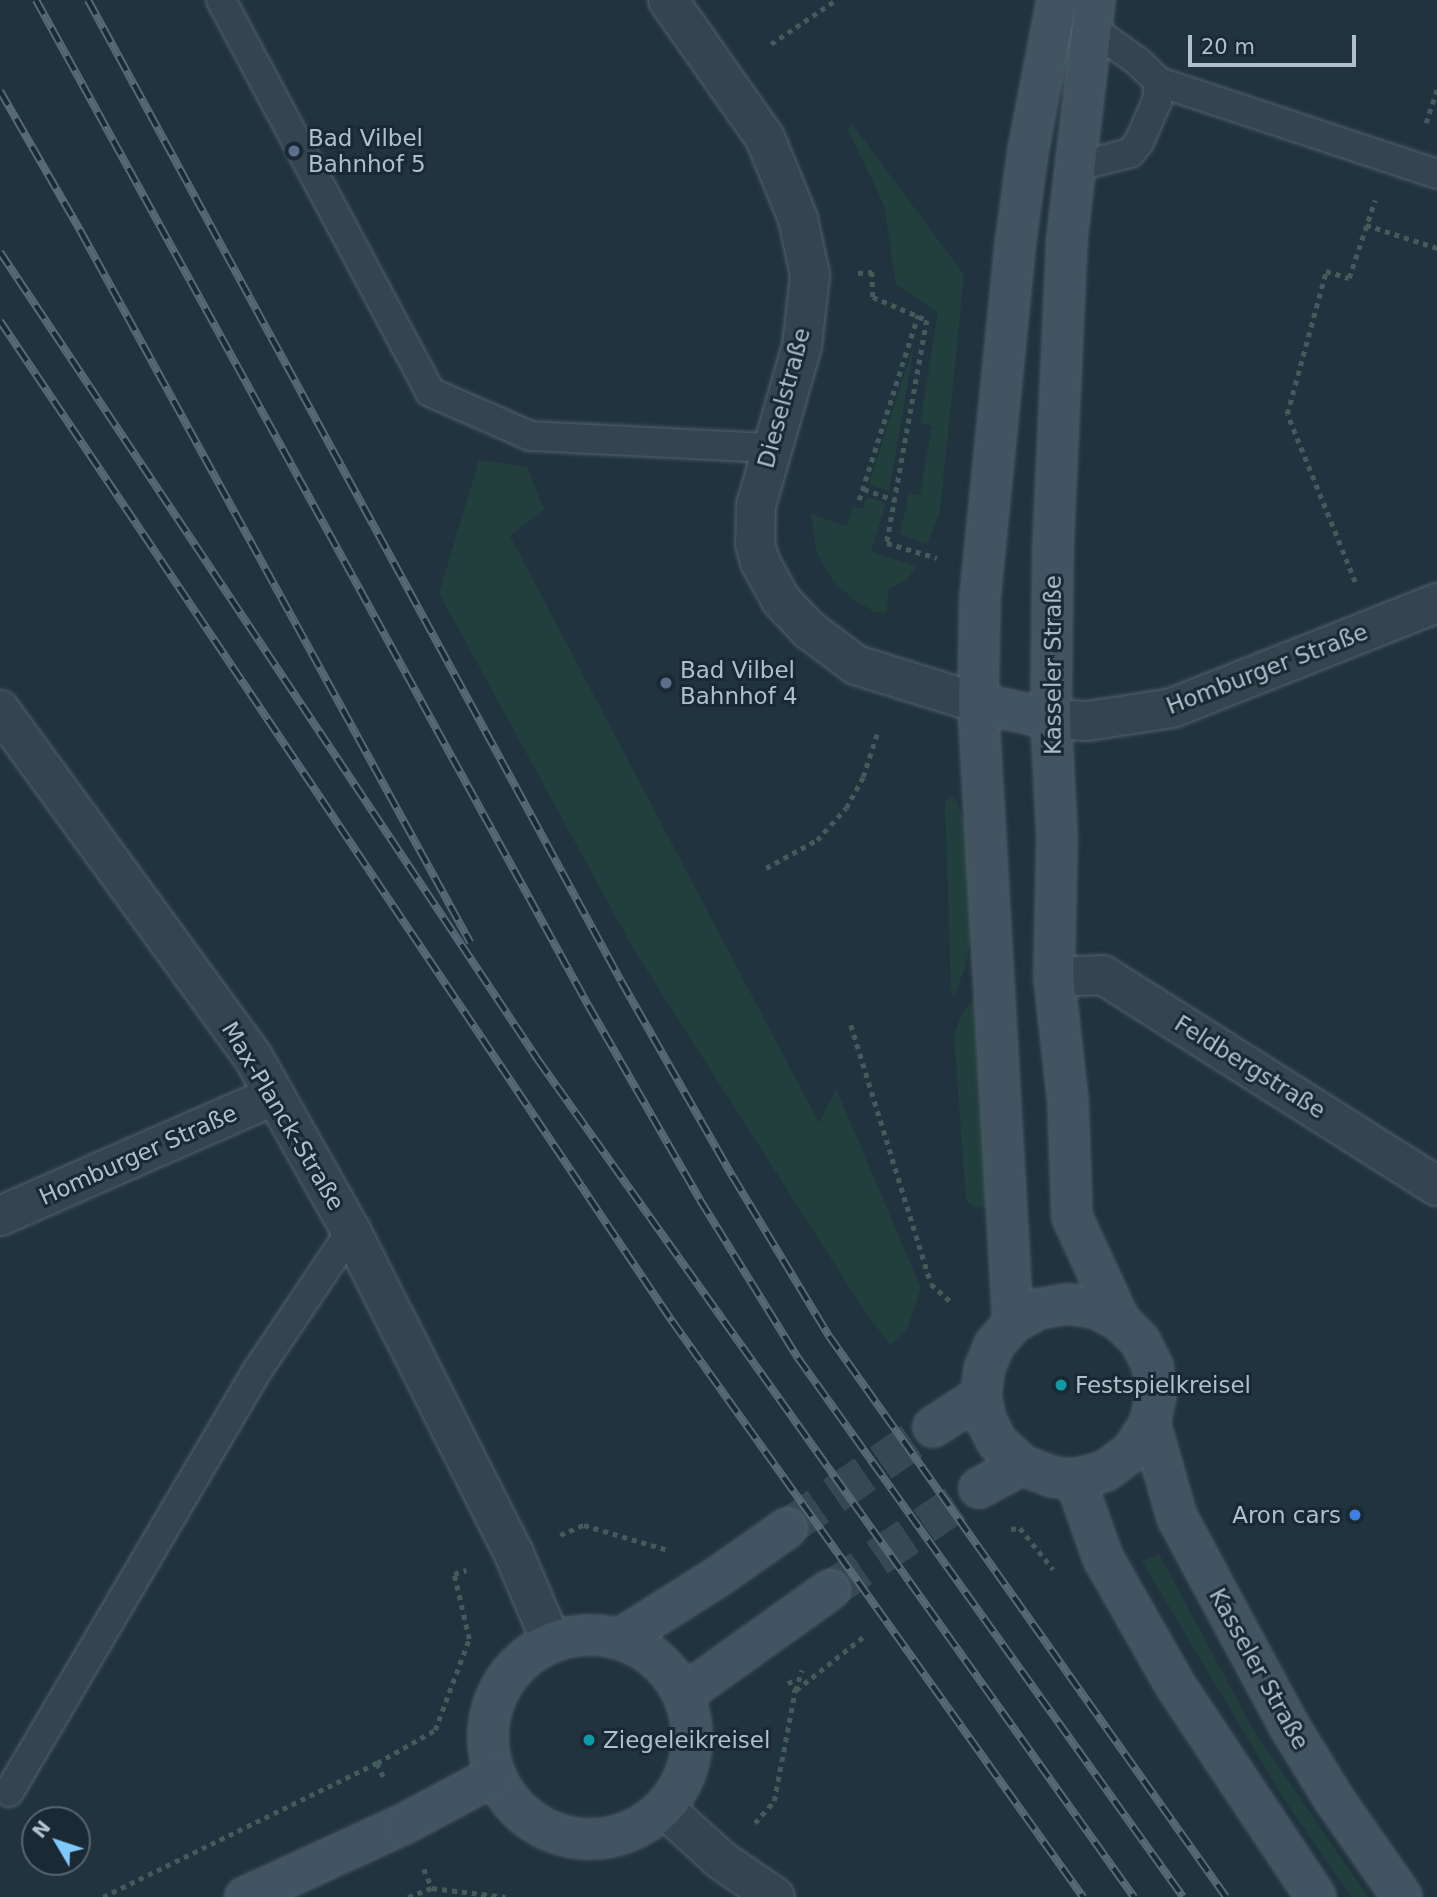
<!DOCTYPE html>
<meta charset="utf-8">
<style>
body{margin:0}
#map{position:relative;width:1437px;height:1897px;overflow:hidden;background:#21333f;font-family:"DejaVu Sans",sans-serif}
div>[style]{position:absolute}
.green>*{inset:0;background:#233f3d}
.secondary-tunnel>*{height:38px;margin-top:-19px;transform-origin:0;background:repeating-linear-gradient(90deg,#364854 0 38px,transparent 0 57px)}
.path>*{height:4.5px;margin-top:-2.25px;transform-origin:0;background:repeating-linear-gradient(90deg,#415c59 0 5px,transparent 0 10px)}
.roads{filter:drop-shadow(0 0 2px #53626c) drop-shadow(0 0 2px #53626c)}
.lane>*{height:28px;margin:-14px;padding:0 14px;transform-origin:14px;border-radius:14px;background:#35444e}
.street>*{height:38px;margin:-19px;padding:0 19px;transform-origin:19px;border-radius:19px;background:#35444e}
.secondary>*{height:38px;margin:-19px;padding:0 19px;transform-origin:19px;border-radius:19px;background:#425462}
.secondary>.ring{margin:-19px;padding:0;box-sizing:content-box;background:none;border:38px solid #425462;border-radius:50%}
.rail>*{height:8px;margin-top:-4px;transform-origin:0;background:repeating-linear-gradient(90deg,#1a2933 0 16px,#566976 0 32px);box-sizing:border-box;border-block:2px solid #566976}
.dots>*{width:19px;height:19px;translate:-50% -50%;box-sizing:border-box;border:4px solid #1a2933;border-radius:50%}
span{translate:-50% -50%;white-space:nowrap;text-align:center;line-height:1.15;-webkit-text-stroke:6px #1a2933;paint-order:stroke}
.poi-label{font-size:23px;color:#b0bfca}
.left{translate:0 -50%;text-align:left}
.right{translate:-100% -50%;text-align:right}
.street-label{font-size:23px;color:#b0bfca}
.north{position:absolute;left:21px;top:1806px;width:70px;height:70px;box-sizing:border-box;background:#1a2933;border:2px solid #56656f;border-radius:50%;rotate:309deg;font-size:19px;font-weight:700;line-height:28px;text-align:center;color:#b0bfca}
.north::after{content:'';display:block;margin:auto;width:24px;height:32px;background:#80c9ff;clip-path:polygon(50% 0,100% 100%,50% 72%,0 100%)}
.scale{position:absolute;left:1188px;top:35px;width:168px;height:32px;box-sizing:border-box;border:4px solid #b0bfca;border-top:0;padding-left:9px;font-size:21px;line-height:24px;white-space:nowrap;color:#b0bfca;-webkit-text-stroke:5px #1a2933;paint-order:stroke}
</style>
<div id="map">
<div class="green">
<div style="clip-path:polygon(853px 125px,964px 275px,940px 512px,927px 544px,900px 534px,909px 493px,920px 495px,932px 426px,920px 423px,938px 313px,896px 284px,884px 205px,848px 130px)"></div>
<div style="clip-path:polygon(915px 341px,889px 491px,869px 484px)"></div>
<div style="clip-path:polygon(479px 460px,527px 467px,544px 509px,510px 536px,819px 1123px,836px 1089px,921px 1288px,907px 1330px,890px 1345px,864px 1310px,634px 950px,439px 593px)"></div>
<div style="clip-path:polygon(867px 497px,886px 503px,871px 552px,916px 566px,907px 580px,888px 589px,887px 613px,875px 612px,853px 599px,833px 581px,817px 553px,811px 514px,847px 526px,853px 506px,863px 509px)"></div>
<div style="clip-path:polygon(949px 795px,956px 800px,964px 820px,969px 844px,971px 937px,966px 965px,954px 996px,951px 989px,945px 804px)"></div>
<div style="clip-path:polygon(975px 998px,987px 1208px,973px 1207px,966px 1200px,954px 1034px,963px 1012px)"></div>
<div style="clip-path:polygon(1159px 1554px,1254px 1731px,1368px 1897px,1351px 1897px,1284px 1799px,1142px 1561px)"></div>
</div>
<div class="secondary-tunnel">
<div style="left:787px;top:1528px;width:178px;rotate:-34.7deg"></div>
<div style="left:830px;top:1590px;width:181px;rotate:-34.4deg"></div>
</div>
<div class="path">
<div style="left:771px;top:44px;width:78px;rotate:-34.1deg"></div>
<div style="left:1426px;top:123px;width:35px;rotate:-72deg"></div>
<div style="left:1366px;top:225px;width:75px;rotate:17.9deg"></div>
<div style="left:858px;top:273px;width:14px;rotate:-4deg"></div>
<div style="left:872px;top:272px;width:25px;rotate:88deg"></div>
<div style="left:873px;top:297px;width:59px;rotate:23.1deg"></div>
<div style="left:927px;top:320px;width:227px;rotate:100.2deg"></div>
<div style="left:887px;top:543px;width:52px;rotate:16.7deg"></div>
<div style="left:864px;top:489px;width:33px;rotate:20deg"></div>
<div style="left:859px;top:500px;width:194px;rotate:-72.3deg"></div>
<div style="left:1355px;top:582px;width:181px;rotate:-112deg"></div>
<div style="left:1287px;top:414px;width:148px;rotate:-74.7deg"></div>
<div style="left:1326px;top:271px;width:24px;rotate:17deg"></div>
<div style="left:1349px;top:278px;width:82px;rotate:-71.6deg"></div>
<div style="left:766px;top:868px;width:58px;rotate:-28.8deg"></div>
<div style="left:817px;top:840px;width:43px;rotate:-47.8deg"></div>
<div style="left:846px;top:808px;width:35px;rotate:-61deg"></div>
<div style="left:863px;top:777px;width:45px;rotate:-72deg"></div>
<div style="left:851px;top:1025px;width:271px;rotate:72.8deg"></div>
<div style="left:931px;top:1284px;width:28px;rotate:42deg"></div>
<div style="left:1011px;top:1529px;width:9px;rotate:-6deg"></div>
<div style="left:1020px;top:1528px;width:53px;rotate:51.2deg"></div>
<div style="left:560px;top:1535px;width:26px;rotate:-23deg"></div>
<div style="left:584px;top:1525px;width:88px;rotate:16.6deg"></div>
<div style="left:789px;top:1680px;width:13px;rotate:61deg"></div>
<div style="left:796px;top:1690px;width:85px;rotate:-38.3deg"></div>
<div style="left:377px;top:1763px;width:17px;rotate:65deg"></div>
<div style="left:755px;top:1823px;width:29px;rotate:-49deg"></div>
<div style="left:774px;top:1801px;width:112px;rotate:-79.2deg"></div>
<div style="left:795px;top:1691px;width:22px;rotate:-72deg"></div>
<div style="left:424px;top:1869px;width:21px;rotate:67deg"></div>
<div style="left:103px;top:1897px;width:305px;rotate:-26.1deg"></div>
<div style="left:377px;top:1763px;width:67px;rotate:-29.6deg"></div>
<div style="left:435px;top:1730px;width:97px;rotate:-69.5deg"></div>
<div style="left:469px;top:1639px;width:67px;rotate:-103deg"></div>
<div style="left:454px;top:1574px;width:13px;rotate:-18deg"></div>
<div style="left:408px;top:1897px;width:26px;rotate:-21deg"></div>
<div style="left:432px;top:1888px;width:74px;rotate:7deg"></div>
</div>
<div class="roads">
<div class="lane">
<div style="left:221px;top:0;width:444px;rotate:61.9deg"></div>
<div style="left:430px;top:392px;width:109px;rotate:23.7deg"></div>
<div style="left:530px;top:436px;width:240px;rotate:2.9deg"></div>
<div style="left:1159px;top:82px;width:293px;rotate:18.3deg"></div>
<div style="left:1074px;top:167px;width:58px;rotate:-14deg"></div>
<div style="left:1130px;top:153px;width:14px;rotate:-51deg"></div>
<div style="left:1139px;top:142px;width:45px;rotate:-66.3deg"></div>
<div style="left:1157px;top:101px;width:19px;rotate:-84deg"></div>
<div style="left:1159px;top:82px;width:30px;rotate:-136deg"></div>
<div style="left:1137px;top:61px;width:57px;rotate:-144.3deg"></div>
<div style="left:9px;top:1792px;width:489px;rotate:-59.5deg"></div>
<div style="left:257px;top:1371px;width:169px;rotate:-56.1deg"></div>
</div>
<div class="street">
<div style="left:668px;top:0;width:169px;rotate:54.9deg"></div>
<div style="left:765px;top:138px;width:87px;rotate:67.8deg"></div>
<div style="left:798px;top:219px;width:57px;rotate:77.9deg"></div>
<div style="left:810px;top:275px;width:71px;rotate:96.4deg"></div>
<div style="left:802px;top:346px;width:166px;rotate:106.1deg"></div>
<div style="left:756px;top:505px;width:39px;rotate:91deg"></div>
<div style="left:755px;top:544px;width:19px;rotate:74deg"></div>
<div style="left:760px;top:562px;width:43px;rotate:61.1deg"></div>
<div style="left:781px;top:600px;width:40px;rotate:47deg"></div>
<div style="left:808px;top:629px;width:60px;rotate:36.9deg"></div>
<div style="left:856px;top:665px;width:128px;rotate:17.3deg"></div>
<div style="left:0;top:710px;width:429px;rotate:53.9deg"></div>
<div style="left:253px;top:1057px;width:200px;rotate:60.6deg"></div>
<div style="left:351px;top:1231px;width:362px;rotate:63.2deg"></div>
<div style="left:514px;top:1554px;width:95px;rotate:67deg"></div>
<div style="left:1051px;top:719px;width:37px;rotate:3deg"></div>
<div style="left:1088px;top:721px;width:85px;rotate:-8.8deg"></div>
<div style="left:1172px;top:708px;width:285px;rotate:-21.6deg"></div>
<div style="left:1054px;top:977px;width:49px;rotate:-2.3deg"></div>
<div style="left:1103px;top:975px;width:395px;rotate:32.3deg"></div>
<div style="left:0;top:1216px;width:300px;rotate:-23.7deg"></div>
<div style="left:665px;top:1809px;width:76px;rotate:42.3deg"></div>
<div style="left:721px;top:1860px;width:65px;rotate:34.4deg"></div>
</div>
<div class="secondary">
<div style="left:1095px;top:0;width:241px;rotate:96.7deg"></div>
<div style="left:1067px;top:239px;width:311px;rotate:92.6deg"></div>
<div style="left:1053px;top:550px;width:169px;rotate:90.7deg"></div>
<div style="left:1051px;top:719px;width:119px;rotate:87.1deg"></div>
<div style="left:1057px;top:838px;width:139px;rotate:91.2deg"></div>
<div style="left:1054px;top:977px;width:126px;rotate:83.6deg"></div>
<div style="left:1068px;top:1102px;width:115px;rotate:88deg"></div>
<div style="left:1072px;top:1217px;width:115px;rotate:65.2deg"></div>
<div style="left:1120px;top:1321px;width:28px;rotate:45deg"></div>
<div style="left:1140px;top:1341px;width:29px;rotate:63deg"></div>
<div style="left:1153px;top:1367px;width:29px;rotate:84deg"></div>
<div style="left:1156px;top:1396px;width:28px;rotate:103deg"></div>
<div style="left:1150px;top:1423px;width:33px;rotate:123deg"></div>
<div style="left:1132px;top:1451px;width:34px;rotate:143deg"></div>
<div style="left:1105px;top:1471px;width:31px;rotate:165deg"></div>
<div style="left:1075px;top:1479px;width:22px;rotate:-175deg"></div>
<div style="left:1053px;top:1477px;width:33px;rotate:-159deg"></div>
<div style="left:1022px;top:1465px;width:34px;rotate:-137deg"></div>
<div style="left:997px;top:1442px;width:25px;rotate:-117deg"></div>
<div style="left:986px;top:1420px;width:25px;rotate:-102deg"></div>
<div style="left:981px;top:1396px;width:26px;rotate:-83deg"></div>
<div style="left:984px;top:1370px;width:27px;rotate:-68deg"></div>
<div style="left:994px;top:1345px;width:29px;rotate:-49deg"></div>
<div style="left:1013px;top:1323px;width:29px;rotate:-29deg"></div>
<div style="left:1038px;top:1309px;width:29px;rotate:-10deg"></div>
<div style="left:1067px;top:1304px;width:28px;rotate:8deg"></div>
<div style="left:1095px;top:1308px;width:28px;rotate:27deg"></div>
<div style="left:978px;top:703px;width:75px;rotate:12.4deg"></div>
<div style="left:1013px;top:1323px;width:621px;rotate:-93.23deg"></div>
<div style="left:978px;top:703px;width:105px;rotate:-88.9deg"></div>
<div style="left:980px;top:598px;width:361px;rotate:-84.3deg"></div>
<div style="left:1016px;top:239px;width:89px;rotate:-82.2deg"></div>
<div style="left:1028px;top:151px;width:154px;rotate:-79.1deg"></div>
<div style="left:1150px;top:1423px;width:98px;rotate:74deg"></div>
<div style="left:1177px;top:1517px;width:68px;rotate:61.9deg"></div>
<div style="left:1209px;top:1577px;width:167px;rotate:61.7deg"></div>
<div style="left:1288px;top:1724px;width:88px;rotate:58.5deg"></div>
<div style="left:1334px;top:1799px;width:119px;rotate:55.2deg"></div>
<div style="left:933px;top:1427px;width:57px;rotate:-32.9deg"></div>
<div style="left:1075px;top:1479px;width:84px;rotate:70.5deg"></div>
<div style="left:1103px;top:1558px;width:150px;rotate:60.4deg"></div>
<div style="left:1177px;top:1688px;width:251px;rotate:56.4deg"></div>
<div style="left:979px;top:1488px;width:49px;rotate:-28.1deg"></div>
<div class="ring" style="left:488px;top:1635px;width:166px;height:166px"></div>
<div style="left:621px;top:1638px;width:116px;rotate:-32.3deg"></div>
<div style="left:719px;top:1576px;width:83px;rotate:-35.2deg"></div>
<div style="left:684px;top:1694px;width:179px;rotate:-35.5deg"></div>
<div style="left:245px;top:1897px;width:175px;rotate:-24.7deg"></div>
<div style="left:404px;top:1824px;width:102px;rotate:-28.1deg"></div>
</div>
</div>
<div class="rail">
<div style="left:36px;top:0;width:1147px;rotate:61.22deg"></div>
<div style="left:588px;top:1005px;width:225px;rotate:60.1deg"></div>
<div style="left:700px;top:1200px;width:186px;rotate:58.2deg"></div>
<div style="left:798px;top:1358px;width:662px;rotate:54.46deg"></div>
<div style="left:88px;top:0;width:1116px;rotate:61.48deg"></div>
<div style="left:621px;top:981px;width:226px;rotate:60.3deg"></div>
<div style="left:733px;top:1177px;width:186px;rotate:58.9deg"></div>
<div style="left:829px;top:1336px;width:687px;rotate:54.71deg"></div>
<div style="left:0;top:91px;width:163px;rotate:60.1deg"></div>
<div style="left:81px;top:232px;width:810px;rotate:61.28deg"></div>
<div style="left:0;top:252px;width:971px;rotate:56.34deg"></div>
<div style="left:538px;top:1060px;width:1028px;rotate:54.55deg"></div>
<div style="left:0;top:321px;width:1205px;rotate:56.1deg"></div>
<div style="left:672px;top:1321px;width:708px;rotate:54.49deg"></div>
</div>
<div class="dots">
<div style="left:294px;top:151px;background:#5c6f8a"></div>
<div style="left:666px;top:683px;background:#5c6f8a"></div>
<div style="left:1061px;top:1385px;background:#0f9aa8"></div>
<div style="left:1355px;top:1515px;background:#3f7fe0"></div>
<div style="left:589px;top:1740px;background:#0f9aa8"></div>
</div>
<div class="poi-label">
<span class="left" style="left:308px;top:151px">Bad Vilbel<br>Bahnhof 5</span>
<span class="left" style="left:680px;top:683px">Bad Vilbel<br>Bahnhof 4</span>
<span class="left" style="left:1075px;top:1385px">Festspielkreisel</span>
<span class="right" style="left:1341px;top:1515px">Aron cars</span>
<span class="left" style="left:603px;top:1740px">Ziegeleikreisel</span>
</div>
<div class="street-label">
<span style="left:784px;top:398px;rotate:-75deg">Dieselstraße</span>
<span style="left:1053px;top:665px;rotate:-90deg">Kasseler Straße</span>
<span style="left:1267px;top:669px;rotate:-21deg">Homburger Straße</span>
<span style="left:1250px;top:1067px;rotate:32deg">Feldbergstraße</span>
<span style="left:283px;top:1116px;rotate:59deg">Max-Planck-Straße</span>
<span style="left:138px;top:1155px;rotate:-24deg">Homburger Straße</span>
<span style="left:1259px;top:1669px;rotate:61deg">Kasseler Straße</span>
</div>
<div class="north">N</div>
<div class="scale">20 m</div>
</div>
